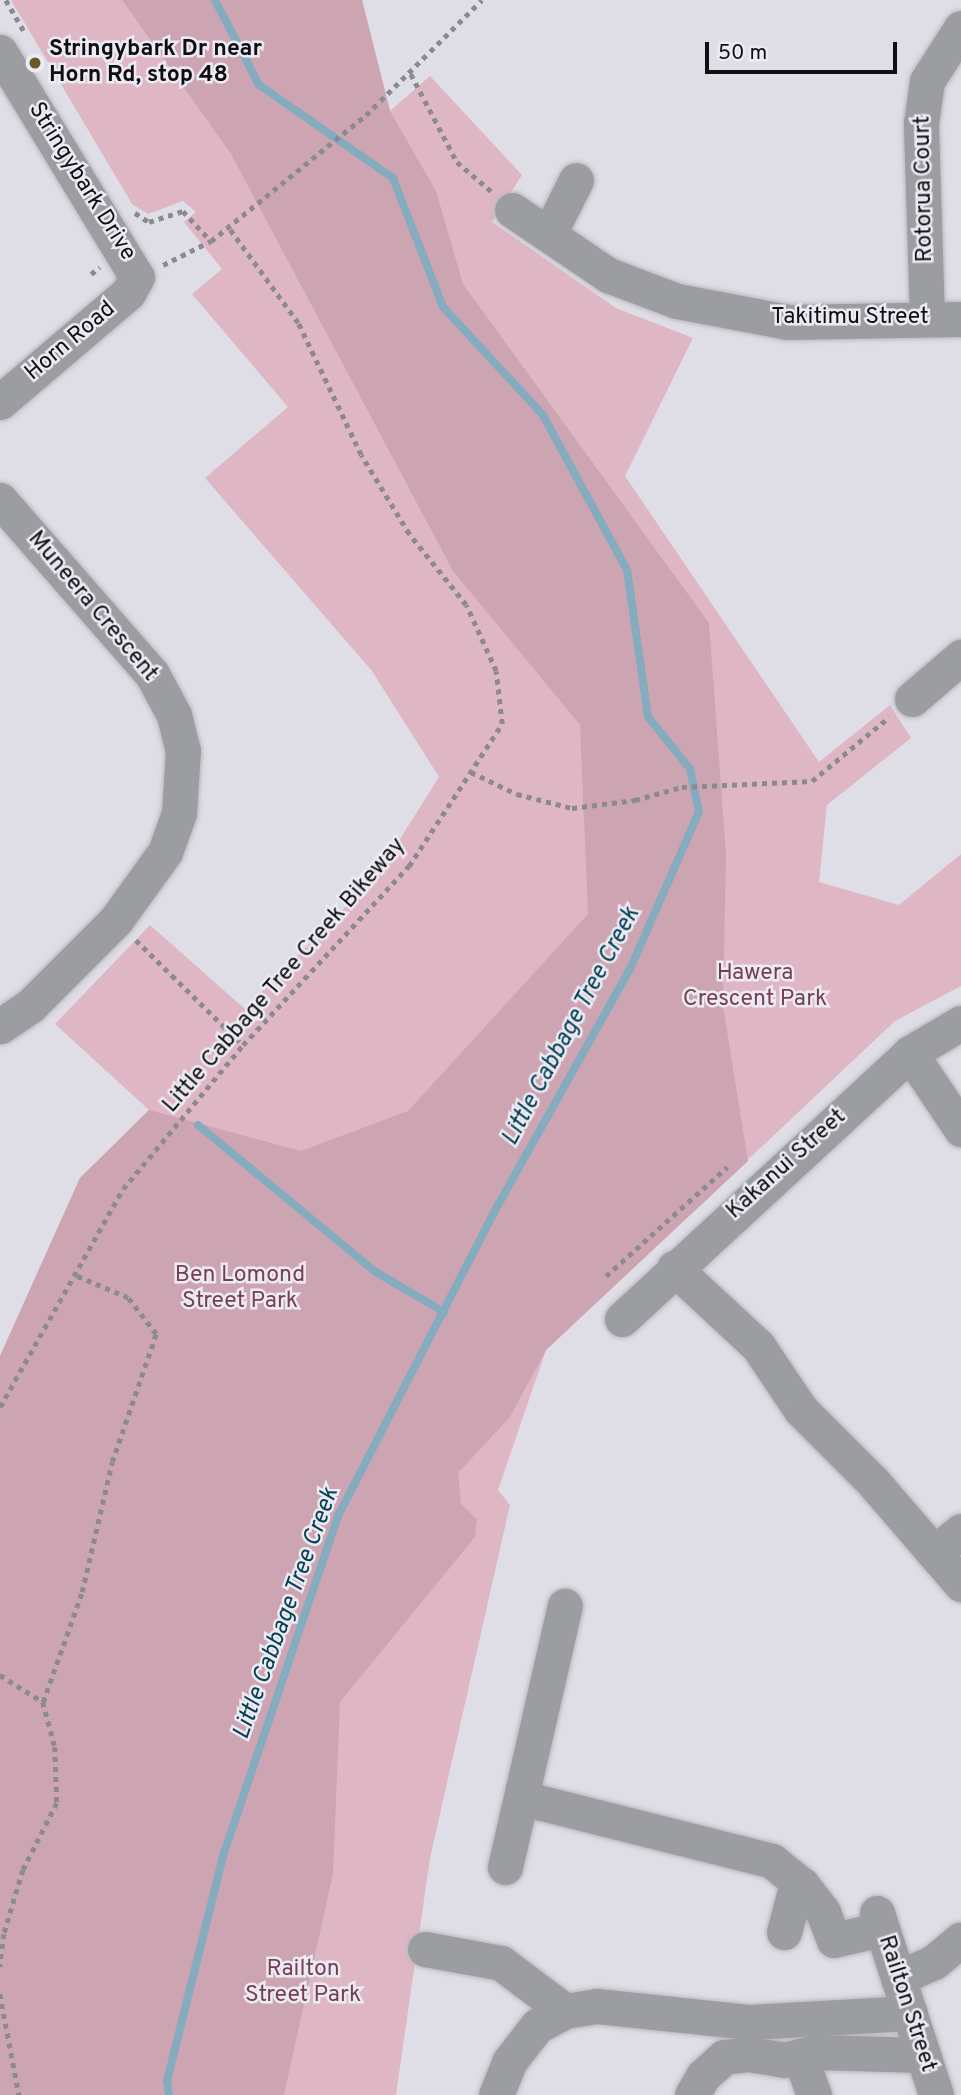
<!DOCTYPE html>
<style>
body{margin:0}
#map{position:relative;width:961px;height:2095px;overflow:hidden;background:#dfdde6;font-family:Overpass,sans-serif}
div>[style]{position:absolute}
.green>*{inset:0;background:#dfb7c4}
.forest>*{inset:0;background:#cda5b2}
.stream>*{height:8px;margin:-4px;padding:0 4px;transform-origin:4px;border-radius:4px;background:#84abbe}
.path>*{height:4.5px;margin-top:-2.25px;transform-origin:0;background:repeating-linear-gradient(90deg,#8b8a90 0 5px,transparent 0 10px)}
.roads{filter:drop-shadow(0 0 2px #bab8c0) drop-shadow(0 0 2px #bab8c0)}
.minor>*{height:35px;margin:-17.5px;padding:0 17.5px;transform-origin:17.5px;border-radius:17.5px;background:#9b9da1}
.dots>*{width:19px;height:19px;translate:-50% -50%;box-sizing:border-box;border:4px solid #ecebf4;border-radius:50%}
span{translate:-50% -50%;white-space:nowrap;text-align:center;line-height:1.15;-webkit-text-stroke:5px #ecebf4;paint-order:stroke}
.poi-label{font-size:23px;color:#0f0f12;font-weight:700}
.left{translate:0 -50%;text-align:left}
.street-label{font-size:23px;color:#0f0f12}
.park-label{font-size:23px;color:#763f54}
.water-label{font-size:24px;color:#064054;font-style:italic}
.scale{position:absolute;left:705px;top:42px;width:192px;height:32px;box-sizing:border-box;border:4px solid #0f0f12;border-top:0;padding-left:9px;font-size:21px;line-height:24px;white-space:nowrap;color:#0f0f12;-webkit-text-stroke:5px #ecebf4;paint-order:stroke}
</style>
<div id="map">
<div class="green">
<div style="clip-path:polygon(11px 0,362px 0,390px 111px,430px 76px,522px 175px,492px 222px,616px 308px,693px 338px,625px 476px,819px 762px,890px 705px,911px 738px,827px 805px,819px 882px,899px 905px,961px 854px,961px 986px,895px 1021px,546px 1350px,498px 1490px,510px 1505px,430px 1858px,396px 2095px,11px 2095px,0 2053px,0 1356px,80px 1178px,149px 1110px,55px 1024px,150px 925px,245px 1009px,378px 874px,439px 777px,372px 671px,205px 478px,288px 407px,192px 294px,222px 269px,184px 222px,196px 212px,183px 201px,148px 214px,132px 204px)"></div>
</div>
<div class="forest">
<div style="clip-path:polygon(122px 0,362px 0,390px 111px,436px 191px,463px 284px,709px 623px,726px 854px,723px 1006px,748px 1161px,546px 1350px,510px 1417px,458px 1473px,461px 1504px,477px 1520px,475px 1537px,340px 1702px,333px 1874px,284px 2095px,0 2095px,0 1356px,80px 1178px,149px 1110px,301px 1151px,408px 1111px,588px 914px,580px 725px,453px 571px,231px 154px)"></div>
</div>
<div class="stream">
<div style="left:198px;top:1125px;width:231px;rotate:39.6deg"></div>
<div style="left:376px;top:1272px;width:79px;rotate:30.5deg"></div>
<div style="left:169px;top:2095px;width:14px;rotate:-98deg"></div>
<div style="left:167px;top:2081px;width:235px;rotate:-76deg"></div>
<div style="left:224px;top:1853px;width:358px;rotate:-71.3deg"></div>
<div style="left:339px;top:1514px;width:337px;rotate:-62.8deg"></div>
<div style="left:493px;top:1214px;width:281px;rotate:-60.8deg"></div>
<div style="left:630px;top:969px;width:171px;rotate:-66.3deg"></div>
<div style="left:699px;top:812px;width:44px;rotate:-101.8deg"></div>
<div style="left:690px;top:769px;width:67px;rotate:-128.9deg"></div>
<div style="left:648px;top:717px;width:148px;rotate:-98.1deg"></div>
<div style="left:627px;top:570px;width:176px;rotate:-118.5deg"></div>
<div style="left:543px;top:415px;width:147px;rotate:-132.8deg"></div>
<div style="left:443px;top:307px;width:138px;rotate:-111.2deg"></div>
<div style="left:393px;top:178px;width:163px;rotate:-145.2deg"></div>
<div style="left:259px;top:85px;width:96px;rotate:-117.4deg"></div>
</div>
<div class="path">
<div style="left:6px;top:0;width:38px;rotate:60deg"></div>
<div style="left:411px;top:74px;width:99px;rotate:62.4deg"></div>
<div style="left:457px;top:162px;width:45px;rotate:40.5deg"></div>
<div style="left:135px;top:213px;width:17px;rotate:33deg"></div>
<div style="left:149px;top:222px;width:36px;rotate:-18deg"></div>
<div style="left:183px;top:211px;width:41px;rotate:47deg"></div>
<div style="left:211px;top:241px;width:200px;rotate:-39.1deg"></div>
<div style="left:366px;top:115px;width:163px;rotate:-44.8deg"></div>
<div style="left:163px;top:265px;width:54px;rotate:-26.6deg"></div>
<div style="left:91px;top:274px;width:11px;rotate:-38deg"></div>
<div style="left:471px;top:772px;width:51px;rotate:25.6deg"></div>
<div style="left:517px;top:794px;width:57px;rotate:14.3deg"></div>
<div style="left:572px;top:808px;width:64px;rotate:-7.2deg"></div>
<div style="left:635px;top:800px;width:49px;rotate:-15.5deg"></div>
<div style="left:682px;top:787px;width:130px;rotate:-2.6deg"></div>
<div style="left:812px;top:781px;width:100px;rotate:-39.7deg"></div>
<div style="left:136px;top:940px;width:150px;rotate:44.5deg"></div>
<div style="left:606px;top:1276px;width:163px;rotate:-42deg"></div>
<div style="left:0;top:1407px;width:250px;rotate:-60.6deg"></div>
<div style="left:123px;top:1189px;width:187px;rotate:-50.2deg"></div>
<div style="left:243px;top:1045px;width:244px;rotate:-47.2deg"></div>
<div style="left:409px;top:866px;width:170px;rotate:-56.8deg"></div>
<div style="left:502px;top:724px;width:53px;rotate:-96.5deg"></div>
<div style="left:496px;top:671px;width:72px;rotate:-114.4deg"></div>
<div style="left:466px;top:605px;width:91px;rotate:-128.8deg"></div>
<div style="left:409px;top:534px;width:92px;rotate:-121.3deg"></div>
<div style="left:361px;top:455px;width:146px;rotate:-115.5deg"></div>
<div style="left:298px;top:323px;width:119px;rotate:-126.1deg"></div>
<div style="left:0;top:1675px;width:51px;rotate:32.1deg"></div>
<div style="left:43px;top:1702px;width:47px;rotate:75.1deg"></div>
<div style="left:55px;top:1747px;width:56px;rotate:88deg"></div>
<div style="left:57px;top:1803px;width:75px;rotate:116.9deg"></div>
<div style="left:23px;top:1870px;width:67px;rotate:106.5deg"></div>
<div style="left:4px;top:1934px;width:33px;rotate:97deg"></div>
<div style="left:43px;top:1702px;width:117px;rotate:-70.5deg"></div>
<div style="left:82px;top:1592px;width:133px;rotate:-77deg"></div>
<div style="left:112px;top:1462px;width:135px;rotate:-71deg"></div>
<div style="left:156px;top:1334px;width:46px;rotate:-127.9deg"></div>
<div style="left:128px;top:1298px;width:59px;rotate:-156.9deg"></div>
<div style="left:0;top:1994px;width:103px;rotate:79.3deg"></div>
</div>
<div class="roads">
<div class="minor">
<div style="left:0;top:52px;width:263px;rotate:58.7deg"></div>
<div style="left:137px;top:277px;width:18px;rotate:119deg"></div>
<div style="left:128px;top:293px;width:168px;rotate:139.6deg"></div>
<div style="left:512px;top:210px;width:116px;rotate:34.1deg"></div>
<div style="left:608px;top:275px;width:74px;rotate:20.6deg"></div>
<div style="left:677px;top:301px;width:113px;rotate:10.7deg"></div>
<div style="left:788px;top:322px;width:173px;rotate:-1deg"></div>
<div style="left:550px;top:232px;width:58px;rotate:-63.4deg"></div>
<div style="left:927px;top:318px;width:195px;rotate:-91.8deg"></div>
<div style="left:921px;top:123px;width:42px;rotate:-81.9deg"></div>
<div style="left:927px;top:81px;width:63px;rotate:-57.3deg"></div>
<div style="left:0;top:500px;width:231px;rotate:48.9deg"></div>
<div style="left:152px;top:674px;width:47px;rotate:61.8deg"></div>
<div style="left:174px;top:715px;width:36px;rotate:76deg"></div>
<div style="left:183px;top:750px;width:63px;rotate:93.6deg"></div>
<div style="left:179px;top:813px;width:41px;rotate:109.7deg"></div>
<div style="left:165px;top:852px;width:84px;rotate:125.8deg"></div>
<div style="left:116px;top:920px;width:122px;rotate:135deg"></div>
<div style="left:30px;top:1006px;width:36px;rotate:146deg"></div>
<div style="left:912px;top:699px;width:65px;rotate:-40.6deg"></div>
<div style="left:910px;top:1053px;width:92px;rotate:56.1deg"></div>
<div style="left:674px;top:1268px;width:115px;rotate:42.9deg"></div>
<div style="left:758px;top:1346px;width:77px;rotate:56.1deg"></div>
<div style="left:801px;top:1410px;width:102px;rotate:45deg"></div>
<div style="left:873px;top:1482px;width:135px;rotate:49.2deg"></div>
<div style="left:622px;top:1319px;width:392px;rotate:-42.7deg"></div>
<div style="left:910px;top:1053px;width:59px;rotate:-30.5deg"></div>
<div style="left:934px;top:1553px;width:35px;rotate:-39deg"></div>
<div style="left:522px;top:1798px;width:258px;rotate:14.1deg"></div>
<div style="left:772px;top:1861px;width:38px;rotate:39deg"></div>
<div style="left:802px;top:1885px;width:34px;rotate:52deg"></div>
<div style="left:823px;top:1912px;width:30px;rotate:69deg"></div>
<div style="left:834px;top:1940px;width:49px;rotate:-12.9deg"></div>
<div style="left:505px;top:1867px;width:268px;rotate:-77.1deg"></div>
<div style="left:877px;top:1913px;width:191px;rotate:72deg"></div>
<div style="left:784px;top:1932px;width:35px;rotate:-75deg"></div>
<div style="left:793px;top:1898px;width:16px;rotate:-55deg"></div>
<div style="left:425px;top:1949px;width:77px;rotate:10.4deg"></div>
<div style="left:501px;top:1963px;width:80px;rotate:36.9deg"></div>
<div style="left:898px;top:1978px;width:39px;rotate:-24deg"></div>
<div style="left:934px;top:1962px;width:35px;rotate:-40deg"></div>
<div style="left:800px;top:2056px;width:41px;rotate:70.3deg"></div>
<div style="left:496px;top:2095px;width:35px;rotate:-68deg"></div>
<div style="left:509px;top:2062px;width:46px;rotate:-52.1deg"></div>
<div style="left:537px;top:2026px;width:32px;rotate:-28deg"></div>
<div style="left:565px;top:2011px;width:32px;rotate:-9deg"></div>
<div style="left:597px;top:2006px;width:154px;rotate:6deg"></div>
<div style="left:750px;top:2022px;width:160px;rotate:-3.2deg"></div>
<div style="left:692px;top:2095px;width:22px;rotate:-60deg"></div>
<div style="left:703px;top:2076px;width:28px;rotate:-42deg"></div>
<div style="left:724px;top:2057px;width:24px;rotate:-7deg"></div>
<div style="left:748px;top:2054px;width:36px;rotate:9deg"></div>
<div style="left:784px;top:2060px;width:33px;rotate:-14deg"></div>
<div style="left:816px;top:2052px;width:107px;rotate:1.6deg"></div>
</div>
</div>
<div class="dots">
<div style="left:35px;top:63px;background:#695927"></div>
</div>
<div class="poi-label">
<span class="left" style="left:49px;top:63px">Stringybark Dr near<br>Horn Rd, stop 48</span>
</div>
<div class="street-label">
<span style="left:81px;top:182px;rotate:58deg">Stringybark Drive</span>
<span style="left:925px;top:189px;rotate:-91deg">Rotorua Court</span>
<span style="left:850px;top:318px">Takitimu Street</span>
<span style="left:71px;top:342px;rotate:-40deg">Horn Road</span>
<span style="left:92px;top:607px;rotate:50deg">Muneera Crescent</span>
<span style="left:285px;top:976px;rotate:-49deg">Little Cabbage Tree Creek Bikeway</span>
<span style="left:787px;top:1165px;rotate:-42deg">Kakanui Street</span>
<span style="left:906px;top:2004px;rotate:72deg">Railton Street</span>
</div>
<div class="park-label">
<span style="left:755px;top:987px">Hawera<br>Crescent Park</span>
<span style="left:240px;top:1289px">Ben Lomond<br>Street Park</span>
<span style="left:303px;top:1983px">Railton<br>Street Park</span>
</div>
<div class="water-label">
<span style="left:572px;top:1027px;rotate:-62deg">Little Cabbage Tree Creek</span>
<span style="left:287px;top:1614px;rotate:-70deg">Little Cabbage Tree Creek</span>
</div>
<div class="scale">50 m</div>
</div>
